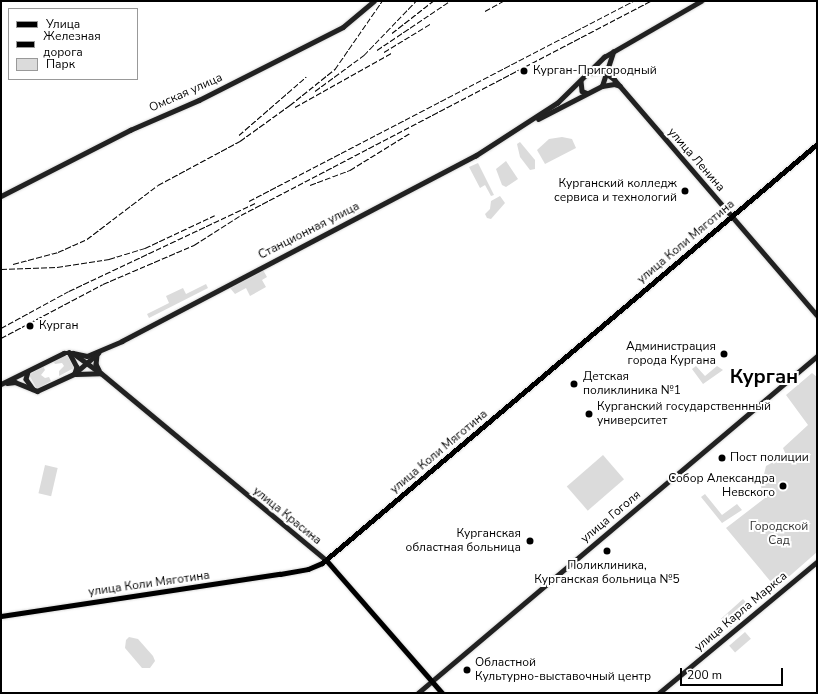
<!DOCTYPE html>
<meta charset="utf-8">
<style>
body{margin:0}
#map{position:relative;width:818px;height:694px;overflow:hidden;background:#fff;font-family:"Nunito Sans",sans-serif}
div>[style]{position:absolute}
.green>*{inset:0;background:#dbdbdb;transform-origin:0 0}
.roads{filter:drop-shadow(0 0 1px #dbdbdb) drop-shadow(0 0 1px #dbdbdb)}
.secondary>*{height:4.5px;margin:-2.25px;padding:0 2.25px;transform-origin:2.25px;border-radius:2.25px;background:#212121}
.primary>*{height:5px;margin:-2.5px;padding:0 2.5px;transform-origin:2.5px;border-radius:2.5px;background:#000}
.rail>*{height:1px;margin-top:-0.5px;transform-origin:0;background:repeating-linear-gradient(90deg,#000 0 6px,transparent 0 8px)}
.dots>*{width:11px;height:11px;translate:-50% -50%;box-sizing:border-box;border:2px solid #fff;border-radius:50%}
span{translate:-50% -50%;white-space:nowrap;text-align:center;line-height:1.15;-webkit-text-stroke:4px #fff;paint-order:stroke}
.poi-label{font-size:12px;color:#000}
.left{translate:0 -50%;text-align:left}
.right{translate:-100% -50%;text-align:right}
.street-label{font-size:12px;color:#000}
.park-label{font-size:12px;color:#323232}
.town-label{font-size:20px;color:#000;font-weight:700}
.frame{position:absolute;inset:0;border:2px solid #000;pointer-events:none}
.legend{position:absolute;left:8px;top:8px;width:130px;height:72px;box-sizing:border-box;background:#fff;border:1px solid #999;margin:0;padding:5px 7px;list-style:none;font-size:12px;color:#000}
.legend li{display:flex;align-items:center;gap:8px;height:20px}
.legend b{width:20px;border:1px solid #999}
.scale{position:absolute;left:680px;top:668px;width:103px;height:18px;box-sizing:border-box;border:2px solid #000;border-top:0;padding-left:5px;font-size:12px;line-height:14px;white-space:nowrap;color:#000;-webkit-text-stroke:3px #fff;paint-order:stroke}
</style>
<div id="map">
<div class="green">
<div style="clip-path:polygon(562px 137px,572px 139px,576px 148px,545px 164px,537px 150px,549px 139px)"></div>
<div style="clip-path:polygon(520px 142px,535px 160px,535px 169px,530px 170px,520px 157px,517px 144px)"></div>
<div style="clip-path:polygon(506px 161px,518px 179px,506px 187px,502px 185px,496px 169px)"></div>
<div style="clip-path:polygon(478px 163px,494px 195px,491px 196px,485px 185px,480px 188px,469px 167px)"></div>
<div style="clip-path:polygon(500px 196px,505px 203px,491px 219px,487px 218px,485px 214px,490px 209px,491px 201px)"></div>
<div style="clip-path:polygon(263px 270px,267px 277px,262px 280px,266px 287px,250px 296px,246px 288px,235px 294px,230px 288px)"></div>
<div style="clip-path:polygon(206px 284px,208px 288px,149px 318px,147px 314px,169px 303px,166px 296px,183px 288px,186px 294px)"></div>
<div style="clip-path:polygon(67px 355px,74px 368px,59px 376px,59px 371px,64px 366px,62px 363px,55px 364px,53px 361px)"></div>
<div style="clip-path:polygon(43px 366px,45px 370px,41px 375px,45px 378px,49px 377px,51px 381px,37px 389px,29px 375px)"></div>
<div style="clip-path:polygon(696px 366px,705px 376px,717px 366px,723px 370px,703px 384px,692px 369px)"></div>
<div style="clip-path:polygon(812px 373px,817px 377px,817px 552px,776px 588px,726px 528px,765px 498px,761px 487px,766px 466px,786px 455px,783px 448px,808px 425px,786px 395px)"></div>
<div style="left:603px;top:455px;width:32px;height:48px;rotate:49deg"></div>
<div style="left:45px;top:465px;width:13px;height:29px;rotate:13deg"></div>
<div style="clip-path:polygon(705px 494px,722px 515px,737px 504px,742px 510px,722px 523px,701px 497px)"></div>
<div style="left:743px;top:599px;width:13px;height:30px;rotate:48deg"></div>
<div style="left:745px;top:632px;width:9px;height:21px;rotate:49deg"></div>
<div style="clip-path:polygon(129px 637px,138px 639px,153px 656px,155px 661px,150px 668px,142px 668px,125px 648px,126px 640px)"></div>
</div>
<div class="roads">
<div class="secondary">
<div style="left:589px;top:73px;width:14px;rotate:-8deg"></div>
<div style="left:603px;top:71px;width:14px;rotate:36deg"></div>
<div style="left:614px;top:79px;width:311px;rotate:49.3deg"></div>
<div style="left:581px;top:81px;width:10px;rotate:84deg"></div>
<div style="left:582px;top:91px;width:5px;rotate:22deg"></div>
<div style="left:602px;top:86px;width:36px;rotate:-72deg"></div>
<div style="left:538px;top:119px;width:72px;rotate:-27.3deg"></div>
<div style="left:602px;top:86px;width:12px;rotate:-9deg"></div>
<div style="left:614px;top:84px;width:6px;rotate:18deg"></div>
<div style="left:1px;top:196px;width:145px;rotate:-27.1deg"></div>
<div style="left:130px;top:130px;width:75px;rotate:-23.5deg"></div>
<div style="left:199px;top:100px;width:161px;rotate:-26.9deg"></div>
<div style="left:343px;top:27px;width:40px;rotate:-40deg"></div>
<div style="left:69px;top:352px;width:17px;rotate:62deg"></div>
<div style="left:77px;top:367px;width:6px;rotate:108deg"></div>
<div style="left:73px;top:353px;width:14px;rotate:12deg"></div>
<div style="left:87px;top:356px;width:38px;rotate:-23deg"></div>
<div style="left:122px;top:341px;width:399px;rotate:-27.7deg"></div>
<div style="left:475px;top:156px;width:98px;rotate:-32.9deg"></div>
<div style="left:557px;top:103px;width:66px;rotate:-44.4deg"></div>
<div style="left:604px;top:57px;width:112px;rotate:-30deg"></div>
<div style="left:97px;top:355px;width:9px;rotate:96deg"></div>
<div style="left:96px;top:364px;width:7px;rotate:63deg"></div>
<div style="left:28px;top:372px;width:7px;rotate:106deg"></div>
<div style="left:26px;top:379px;width:12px;rotate:55deg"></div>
<div style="left:76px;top:374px;width:24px;rotate:-2deg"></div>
<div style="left:7px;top:383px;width:8px;rotate:-7deg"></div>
<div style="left:15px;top:382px;width:24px;rotate:22deg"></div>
<div style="left:37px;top:391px;width:41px;rotate:-24.7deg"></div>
<div style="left:74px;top:374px;width:32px;rotate:-41deg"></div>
<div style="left:1px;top:384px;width:70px;rotate:-26.2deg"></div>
<div style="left:64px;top:353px;width:9px"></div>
<div style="left:73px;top:353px;width:34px;rotate:36deg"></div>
<div style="left:101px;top:373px;width:293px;rotate:39.7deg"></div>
<div style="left:418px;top:693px;width:522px;rotate:-40.18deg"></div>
<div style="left:659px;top:693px;width:205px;rotate:-39.7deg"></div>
</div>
<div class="primary">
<div style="left:326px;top:560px;width:176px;rotate:48.9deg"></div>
<div style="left:1px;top:616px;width:282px;rotate:-8.6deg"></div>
<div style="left:280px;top:574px;width:28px;rotate:-10deg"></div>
<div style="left:308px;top:569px;width:15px;rotate:-23deg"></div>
<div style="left:322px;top:563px;width:649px;rotate:-40.25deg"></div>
</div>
</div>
<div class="rail">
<div style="left:485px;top:11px;width:21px;rotate:-29deg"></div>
<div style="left:392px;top:33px;width:52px;rotate:-38deg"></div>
<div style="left:377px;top:50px;width:88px;rotate:-33.9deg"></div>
<div style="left:384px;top:52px;width:54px;rotate:-31.3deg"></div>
<div style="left:315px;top:91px;width:61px;rotate:-36.3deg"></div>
<div style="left:364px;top:55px;width:75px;rotate:-46.1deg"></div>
<div style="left:295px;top:107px;width:112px;rotate:-29.3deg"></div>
<div style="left:239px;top:135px;width:89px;rotate:-40.9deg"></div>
<div style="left:310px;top:185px;width:43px;rotate:-20.6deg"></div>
<div style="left:350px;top:170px;width:70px;rotate:-31.7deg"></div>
<div style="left:249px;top:201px;width:434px;rotate:-27.5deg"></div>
<div style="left:13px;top:264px;width:47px;rotate:-14.9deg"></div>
<div style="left:58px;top:252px;width:32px;rotate:-24deg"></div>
<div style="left:87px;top:239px;width:89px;rotate:-37.3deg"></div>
<div style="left:158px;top:185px;width:93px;rotate:-28.2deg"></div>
<div style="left:240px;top:141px;width:62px;rotate:-35.8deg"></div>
<div style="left:290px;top:105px;width:58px;rotate:-38.7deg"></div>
<div style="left:335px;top:69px;width:83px;rotate:-55.3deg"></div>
<div style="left:1px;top:269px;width:56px;rotate:-2deg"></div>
<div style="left:57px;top:267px;width:53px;rotate:-8.7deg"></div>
<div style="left:109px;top:259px;width:38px;rotate:-17deg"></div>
<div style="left:145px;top:248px;width:77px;rotate:-25.2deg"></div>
<div style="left:1px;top:328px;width:77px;rotate:-28.6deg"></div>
<div style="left:69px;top:291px;width:206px;rotate:-25.3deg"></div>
<div style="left:1px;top:338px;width:115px;rotate:-27.9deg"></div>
<div style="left:103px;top:284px;width:99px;rotate:-23.2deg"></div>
<div style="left:194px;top:245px;width:56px;rotate:-32.6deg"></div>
<div style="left:241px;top:215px;width:462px;rotate:-27.6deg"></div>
</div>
<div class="dots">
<div style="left:524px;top:71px;background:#000"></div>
<div style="left:685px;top:191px;background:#000"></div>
<div style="left:30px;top:326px;background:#000"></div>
<div style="left:724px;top:354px;background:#000"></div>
<div style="left:574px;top:384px;background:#000"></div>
<div style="left:589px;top:414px;background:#000"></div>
<div style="left:722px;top:458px;background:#000"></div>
<div style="left:783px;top:486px;background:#000"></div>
<div style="left:530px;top:541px;background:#000"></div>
<div style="left:607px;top:551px;background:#000"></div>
<div style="left:467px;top:670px;background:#000"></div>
</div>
<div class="poi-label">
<span class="left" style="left:533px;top:71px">Курган-Пригородный</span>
<span class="right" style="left:677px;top:191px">Курганский колледж<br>сервиса и технологий</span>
<span class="left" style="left:39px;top:326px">Курган</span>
<span class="right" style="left:716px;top:354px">Администрация<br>города Кургана</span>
<span class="left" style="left:583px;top:384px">Детская<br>поликлиника №1</span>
<span class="left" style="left:597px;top:414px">Курганский государственнный<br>университет</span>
<span class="left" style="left:730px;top:458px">Пост полиции</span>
<span class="right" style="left:775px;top:486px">Собор Александра<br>Невского</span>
<span class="right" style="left:521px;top:541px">Курганская<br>областная больница</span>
<span style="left:607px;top:573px">Поликлиника,<br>Курганская больница №5</span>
<span class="left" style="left:475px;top:670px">Областной<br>Культурно-выставочный центр</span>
</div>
<div class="street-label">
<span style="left:186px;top:93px;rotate:-24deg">Омская улица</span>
<span style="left:696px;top:160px;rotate:49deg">улица Ленина</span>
<span style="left:309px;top:231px;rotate:-27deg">Станционная улица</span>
<span style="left:686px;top:242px;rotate:-40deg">улица Коли Мяготина</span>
<span style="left:439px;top:452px;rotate:-40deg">улица Коли Мяготина</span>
<span style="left:287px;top:516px;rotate:39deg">улица Красина</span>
<span style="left:611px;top:517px;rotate:-40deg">улица Гоголя</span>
<span style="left:149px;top:584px;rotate:-8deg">улица Коли Мяготина</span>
<span style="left:741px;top:612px;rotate:-40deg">улица Карла Маркса</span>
</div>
<div class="park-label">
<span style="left:779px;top:534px">Городской<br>Сад</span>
</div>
<div class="town-label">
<span style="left:764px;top:376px">Курган</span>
</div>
<div class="frame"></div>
<ul class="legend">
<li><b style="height:5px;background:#000"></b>Улица</li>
<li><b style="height:5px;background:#000"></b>Железная дорога</li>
<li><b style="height:11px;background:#dbdbdb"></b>Парк</li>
</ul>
<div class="scale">200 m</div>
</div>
